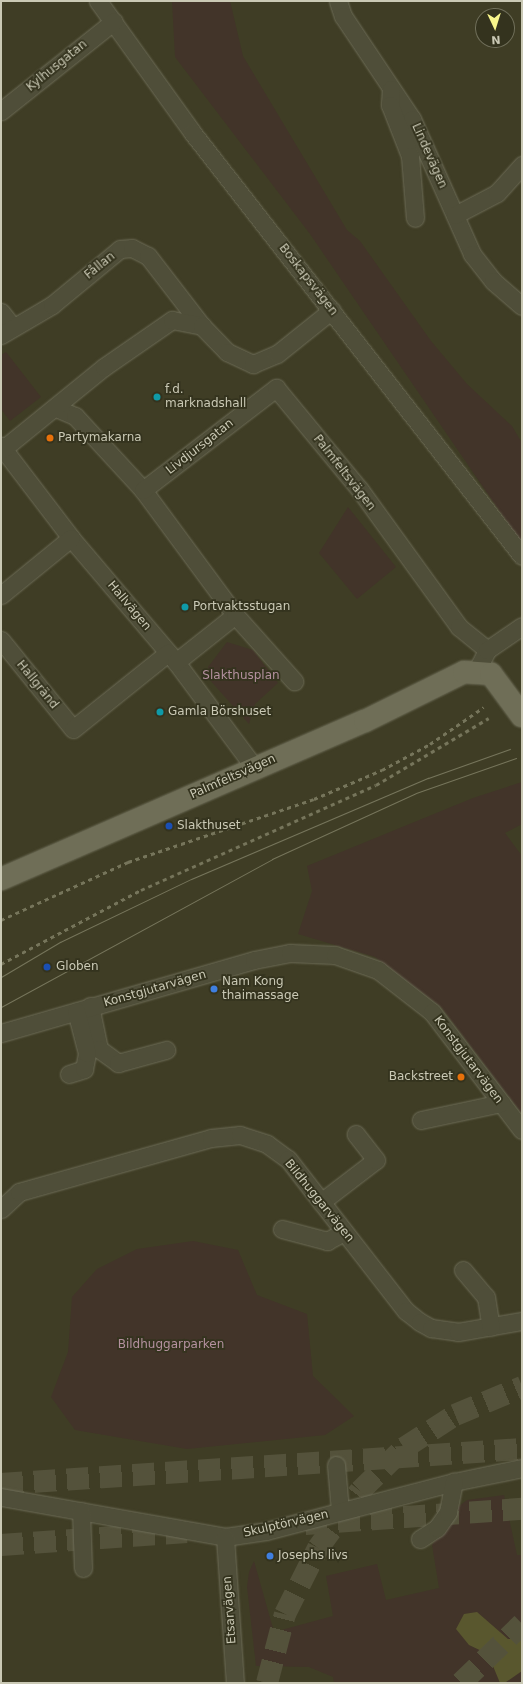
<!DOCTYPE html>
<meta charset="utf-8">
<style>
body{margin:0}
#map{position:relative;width:523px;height:1684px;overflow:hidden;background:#3f3d25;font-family:"DejaVu Sans",sans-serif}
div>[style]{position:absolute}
.green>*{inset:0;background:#423429}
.water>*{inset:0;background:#59572e}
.highway-tunnel>*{height:22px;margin-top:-11px;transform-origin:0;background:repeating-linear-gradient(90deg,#54523b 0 22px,transparent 0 33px)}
.roads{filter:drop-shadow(0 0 1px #6d6c57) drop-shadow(0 0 1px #6d6c57)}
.minor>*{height:17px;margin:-8.5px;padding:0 8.5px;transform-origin:8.5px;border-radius:8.5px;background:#4f4e39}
.major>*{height:22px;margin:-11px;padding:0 11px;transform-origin:11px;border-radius:11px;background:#6f6e57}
.tram>*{height:1px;margin:-0.5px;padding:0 0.5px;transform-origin:0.5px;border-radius:0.5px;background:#76755b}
.rail>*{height:3px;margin-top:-1.5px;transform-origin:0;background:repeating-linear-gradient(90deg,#76755b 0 4px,transparent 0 8px)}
.dots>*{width:11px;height:11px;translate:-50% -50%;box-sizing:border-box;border:2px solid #34331e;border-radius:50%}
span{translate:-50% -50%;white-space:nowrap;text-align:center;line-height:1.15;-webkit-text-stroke:3.5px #34331e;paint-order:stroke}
.street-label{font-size:12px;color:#cac9b5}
.poi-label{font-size:12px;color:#cac9b5}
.left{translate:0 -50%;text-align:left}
.right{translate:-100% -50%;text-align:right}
.park-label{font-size:12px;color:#b4919f}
.frame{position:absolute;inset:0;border:2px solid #cac9b5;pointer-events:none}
.north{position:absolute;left:475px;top:8px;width:40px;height:40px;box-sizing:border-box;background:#34331e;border:1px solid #706f5a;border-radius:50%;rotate:176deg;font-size:11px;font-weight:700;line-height:16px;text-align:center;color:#cac9b5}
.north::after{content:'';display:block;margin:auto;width:14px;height:18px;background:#f8f68b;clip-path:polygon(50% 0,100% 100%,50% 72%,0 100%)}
</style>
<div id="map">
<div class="green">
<div style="clip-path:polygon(172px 1px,230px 1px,243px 56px,347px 230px,360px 241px,431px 341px,467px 384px,512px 426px,522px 443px,522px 544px,310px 234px,175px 57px)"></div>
<div style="clip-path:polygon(6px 352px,41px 397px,10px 421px,1px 409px,1px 355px)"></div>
<div style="clip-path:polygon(348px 507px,396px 567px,357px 599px,319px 553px)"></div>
<div style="clip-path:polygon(227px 642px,253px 650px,278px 683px,255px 704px,249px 724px,209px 679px,208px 667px)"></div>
<div style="clip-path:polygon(522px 782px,522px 824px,505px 833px,522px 856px,522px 1114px,441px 1007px,375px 957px,298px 934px,312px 891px,307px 866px,473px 798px)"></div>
<div style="clip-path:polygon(193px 1241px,238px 1250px,257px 1295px,307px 1314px,313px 1376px,354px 1416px,325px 1435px,187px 1449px,75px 1430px,51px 1397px,68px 1352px,72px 1297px,97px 1269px,137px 1249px)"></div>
<div style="clip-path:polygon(504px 1495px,517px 1555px,522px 1555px,522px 1683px,334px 1683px,333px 1677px,309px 1667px,256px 1666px,247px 1587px,249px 1572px,254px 1561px,274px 1632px,333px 1616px,326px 1576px,377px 1564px,386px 1600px,439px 1588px,432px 1545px,459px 1506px,467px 1500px)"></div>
</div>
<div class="water">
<div style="clip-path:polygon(477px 1612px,508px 1639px,522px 1639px,522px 1671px,506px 1682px,500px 1683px,488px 1654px,469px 1645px,456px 1629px,464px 1614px)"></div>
</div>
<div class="highway-tunnel">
<div style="left:1px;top:1484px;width:522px;rotate:-3.84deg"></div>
<div style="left:305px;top:1524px;width:218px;rotate:-4deg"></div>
<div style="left:1px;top:1545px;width:186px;rotate:-4deg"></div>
<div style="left:267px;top:1683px;width:71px;rotate:-75.4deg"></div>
<div style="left:285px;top:1614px;width:74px;rotate:-63.4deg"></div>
<div style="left:318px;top:1548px;width:71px;rotate:-53.6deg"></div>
<div style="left:360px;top:1491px;width:62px;rotate:-44.3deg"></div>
<div style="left:404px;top:1448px;width:61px;rotate:-32.9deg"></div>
<div style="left:455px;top:1415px;width:73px;rotate:-22.7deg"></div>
<div style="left:461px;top:1683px;width:85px;rotate:-44deg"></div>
</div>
<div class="roads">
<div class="minor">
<div style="left:98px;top:1px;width:161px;rotate:54.3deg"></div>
<div style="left:192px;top:132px;width:537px;rotate:52.11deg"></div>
<div style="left:338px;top:1px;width:16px;rotate:72deg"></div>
<div style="left:343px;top:16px;width:124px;rotate:56.2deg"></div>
<div style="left:412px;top:119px;width:148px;rotate:66deg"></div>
<div style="left:472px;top:254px;width:34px;rotate:52deg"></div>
<div style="left:493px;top:281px;width:38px;rotate:41deg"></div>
<div style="left:391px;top:89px;width:16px;rotate:94deg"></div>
<div style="left:390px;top:105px;width:55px;rotate:68.6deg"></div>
<div style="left:410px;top:156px;width:62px;rotate:85.4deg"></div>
<div style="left:1px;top:111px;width:144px;rotate:-38.5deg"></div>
<div style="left:455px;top:215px;width:47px;rotate:-27.6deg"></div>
<div style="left:497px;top:193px;width:38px;rotate:-48deg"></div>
<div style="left:1px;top:312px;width:18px;rotate:52deg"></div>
<div style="left:1px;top:335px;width:59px;rotate:-30.5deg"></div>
<div style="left:52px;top:305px;width:88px;rotate:-39.5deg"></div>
<div style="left:120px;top:249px;width:12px;rotate:-5deg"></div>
<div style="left:132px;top:248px;width:18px;rotate:27deg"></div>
<div style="left:148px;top:256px;width:88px;rotate:52.4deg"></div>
<div style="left:56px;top:408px;width:21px;rotate:23deg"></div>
<div style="left:75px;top:416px;width:100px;rotate:47.4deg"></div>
<div style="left:143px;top:490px;width:155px;rotate:53.6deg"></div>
<div style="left:1px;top:446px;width:116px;rotate:52.7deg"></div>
<div style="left:71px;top:538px;width:162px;rotate:49.7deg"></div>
<div style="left:176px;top:662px;width:131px;rotate:53.4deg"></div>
<div style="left:3px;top:449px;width:130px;rotate:-39.1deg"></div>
<div style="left:104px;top:367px;width:83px;rotate:-34.7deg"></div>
<div style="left:172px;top:320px;width:31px;rotate:11deg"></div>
<div style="left:202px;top:326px;width:36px;rotate:46deg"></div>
<div style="left:227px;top:352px;width:29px;rotate:25deg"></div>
<div style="left:253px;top:364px;width:26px;rotate:-23deg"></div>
<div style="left:277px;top:354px;width:70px;rotate:-38.7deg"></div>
<div style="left:143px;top:490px;width:168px;rotate:-37.5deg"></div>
<div style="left:276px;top:388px;width:132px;rotate:50.5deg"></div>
<div style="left:360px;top:490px;width:169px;rotate:54.1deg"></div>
<div style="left:459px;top:627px;width:36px;rotate:39deg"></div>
<div style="left:1px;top:595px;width:90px;rotate:-39.2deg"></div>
<div style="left:1px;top:640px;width:114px;rotate:51deg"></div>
<div style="left:73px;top:729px;width:122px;rotate:-38.7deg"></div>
<div style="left:176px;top:662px;width:75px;rotate:-38.5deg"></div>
<div style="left:235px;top:615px;width:89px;rotate:48.2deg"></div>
<div style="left:477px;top:670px;width:22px;rotate:-63deg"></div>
<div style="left:487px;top:650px;width:42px;rotate:-34.4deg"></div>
<div style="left:90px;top:1006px;width:44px;rotate:78.2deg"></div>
<div style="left:99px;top:1049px;width:24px;rotate:36deg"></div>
<div style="left:118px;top:1063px;width:50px;rotate:-15.2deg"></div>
<div style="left:1px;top:1033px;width:263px;rotate:-16.1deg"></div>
<div style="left:254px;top:960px;width:37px;rotate:-11deg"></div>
<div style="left:290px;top:953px;width:45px;rotate:2.5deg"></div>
<div style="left:335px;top:955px;width:46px;rotate:19.2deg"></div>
<div style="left:378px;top:970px;width:68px;rotate:37.9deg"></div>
<div style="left:432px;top:1012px;width:148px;rotate:52.7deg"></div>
<div style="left:69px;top:1074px;width:16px;rotate:-18deg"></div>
<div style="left:84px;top:1069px;width:16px;rotate:-79deg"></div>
<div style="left:87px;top:1053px;width:43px;rotate:-104.7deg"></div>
<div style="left:421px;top:1120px;width:82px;rotate:-12deg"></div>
<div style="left:321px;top:1202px;width:69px;rotate:-37.4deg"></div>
<div style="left:376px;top:1160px;width:33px;rotate:-128deg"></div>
<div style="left:1px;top:1209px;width:25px;rotate:-43deg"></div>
<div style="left:19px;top:1192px;width:199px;rotate:-15.7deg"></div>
<div style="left:211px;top:1138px;width:29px;rotate:-6deg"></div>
<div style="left:240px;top:1135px;width:28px;rotate:18deg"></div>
<div style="left:267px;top:1144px;width:26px;rotate:36deg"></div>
<div style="left:288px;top:1159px;width:192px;rotate:52.2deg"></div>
<div style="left:406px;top:1311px;width:18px;rotate:38deg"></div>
<div style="left:420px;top:1322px;width:13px;rotate:29deg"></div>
<div style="left:431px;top:1328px;width:27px;rotate:8deg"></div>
<div style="left:458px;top:1332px;width:65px;rotate:-9.8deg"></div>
<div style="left:282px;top:1229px;width:47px;rotate:14.9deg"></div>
<div style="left:327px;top:1241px;width:19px;rotate:-28deg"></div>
<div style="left:463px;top:1270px;width:35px;rotate:50deg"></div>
<div style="left:486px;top:1297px;width:30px;rotate:81deg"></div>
<div style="left:336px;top:1465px;width:46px;rotate:85deg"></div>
<div style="left:1px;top:1497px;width:228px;rotate:10.1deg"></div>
<div style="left:225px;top:1537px;width:41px;rotate:-8.3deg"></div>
<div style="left:266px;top:1531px;width:194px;rotate:-14.6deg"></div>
<div style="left:454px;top:1482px;width:69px;rotate:-11.6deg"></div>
<div style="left:81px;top:1511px;width:57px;rotate:88deg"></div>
<div style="left:225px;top:1537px;width:146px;rotate:86.1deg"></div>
<div style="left:420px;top:1539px;width:20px;rotate:-33deg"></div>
<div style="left:437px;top:1528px;width:19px;rotate:-55deg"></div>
<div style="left:448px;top:1512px;width:31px;rotate:-79deg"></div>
</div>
<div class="major">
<div style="left:1px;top:879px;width:397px;rotate:-23.5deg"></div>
<div style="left:365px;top:721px;width:110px;rotate:-26.3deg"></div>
<div style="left:464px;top:672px;width:27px;rotate:4deg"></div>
<div style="left:491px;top:674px;width:52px;rotate:53.6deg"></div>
</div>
</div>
<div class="tram">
<div style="left:1px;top:977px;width:69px;rotate:-30.7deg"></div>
<div style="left:60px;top:942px;width:145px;rotate:-25.7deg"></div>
<div style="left:191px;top:879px;width:258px;rotate:-23.1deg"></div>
<div style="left:428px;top:778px;width:87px;rotate:-19.5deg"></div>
<div style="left:1px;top:1007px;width:309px;rotate:-28.6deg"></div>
<div style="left:272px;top:859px;width:158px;rotate:-24.6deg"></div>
<div style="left:416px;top:793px;width:106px;rotate:-19.3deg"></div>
</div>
<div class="rail">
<div style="left:1px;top:920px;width:140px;rotate:-24.5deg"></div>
<div style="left:128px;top:862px;width:196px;rotate:-18.7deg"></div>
<div style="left:314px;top:799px;width:74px;rotate:-23.1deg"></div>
<div style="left:382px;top:770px;width:55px;rotate:-28.4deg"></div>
<div style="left:430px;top:744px;width:65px;rotate:-34.4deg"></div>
<div style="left:1px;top:964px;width:158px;rotate:-27.9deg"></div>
<div style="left:141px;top:890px;width:257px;rotate:-24.1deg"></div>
<div style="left:376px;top:785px;width:131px;rotate:-30.7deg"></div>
</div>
<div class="dots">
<div style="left:157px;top:397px;background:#0f9aa8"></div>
<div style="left:50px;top:438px;background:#e8710a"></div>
<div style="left:185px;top:607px;background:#0f9aa8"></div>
<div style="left:160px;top:712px;background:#0f9aa8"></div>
<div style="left:169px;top:826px;background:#1a4fb4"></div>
<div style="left:47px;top:967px;background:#1a4fb4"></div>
<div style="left:214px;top:989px;background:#3f7fe0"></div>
<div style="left:461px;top:1077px;background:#e8710a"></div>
<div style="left:270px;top:1556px;background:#3f7fe0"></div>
</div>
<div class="street-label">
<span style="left:57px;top:66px;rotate:-39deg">Kylhusgatan</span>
<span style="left:429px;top:156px;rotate:66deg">Lindevägen</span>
<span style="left:100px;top:266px;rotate:-39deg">Fållan</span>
<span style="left:308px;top:280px;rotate:52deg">Boskapsvägen</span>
<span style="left:200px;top:447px;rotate:-38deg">Livdjursgatan</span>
<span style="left:344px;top:473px;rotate:52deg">Palmfeltsvägen</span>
<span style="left:129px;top:606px;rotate:50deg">Hallvägen</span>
<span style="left:37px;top:685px;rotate:51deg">Hallgränd</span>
<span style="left:233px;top:777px;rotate:-24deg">Palmfeltsvägen</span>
<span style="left:155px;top:989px;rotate:-16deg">Konstgjutarvägen</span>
<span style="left:468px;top:1060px;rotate:53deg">Konstgjutarvägen</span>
<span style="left:319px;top:1201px;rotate:51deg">Bildhuggarvägen</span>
<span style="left:286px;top:1524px;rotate:-13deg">Skulptörvägen</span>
<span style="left:230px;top:1610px;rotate:-94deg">Etsarvägen</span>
</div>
<div class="poi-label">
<span class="left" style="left:165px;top:397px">f.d.<br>marknadshall</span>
<span class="left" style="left:58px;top:438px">Partymakarna</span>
<span class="left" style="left:193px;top:607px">Portvaktsstugan</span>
<span class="left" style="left:168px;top:712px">Gamla Börshuset</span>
<span class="left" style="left:177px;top:826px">Slakthuset</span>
<span class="left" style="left:56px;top:967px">Globen</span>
<span class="left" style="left:222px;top:989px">Nam Kong<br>thaimassage</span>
<span class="right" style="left:453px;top:1077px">Backstreet</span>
<span class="left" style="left:278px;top:1556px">Josephs livs</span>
</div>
<div class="park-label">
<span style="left:241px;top:676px">Slakthusplan</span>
<span style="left:171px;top:1345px">Bildhuggarparken</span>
</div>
<div class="frame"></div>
<div class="north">N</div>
</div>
